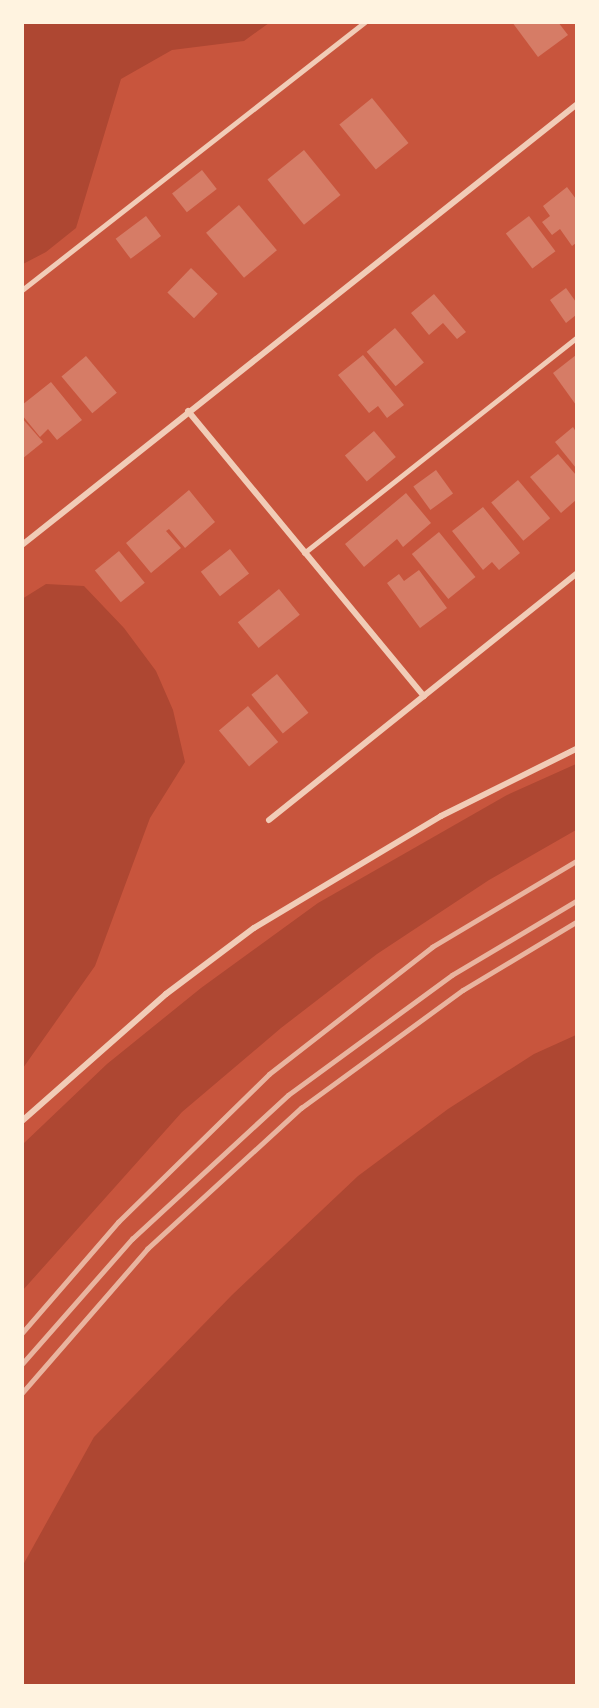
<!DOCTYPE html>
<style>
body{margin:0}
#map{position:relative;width:599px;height:1708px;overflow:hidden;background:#c8553d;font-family:"Roboto Condensed",sans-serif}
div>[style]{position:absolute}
.green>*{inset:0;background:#ae4732}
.building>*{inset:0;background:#d67c66;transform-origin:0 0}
.service>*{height:4.5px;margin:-2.25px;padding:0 2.25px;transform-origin:2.25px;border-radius:2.25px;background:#f1ccb7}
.minor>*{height:6px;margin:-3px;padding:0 3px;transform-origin:3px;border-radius:3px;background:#f1ccb7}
.rail>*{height:4.5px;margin:-2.25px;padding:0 2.25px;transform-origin:2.25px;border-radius:2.25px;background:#e9b49f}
span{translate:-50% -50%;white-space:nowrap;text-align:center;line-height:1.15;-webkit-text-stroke:4.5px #fff3e0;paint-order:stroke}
.frame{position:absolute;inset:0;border:24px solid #fff3e0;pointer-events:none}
</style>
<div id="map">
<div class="green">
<div style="clip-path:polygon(22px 23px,23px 22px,269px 23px,244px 41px,172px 50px,121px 79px,76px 228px,46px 252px,23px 264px)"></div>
<div style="clip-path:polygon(46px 584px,84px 586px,124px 628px,156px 671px,173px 710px,185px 762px,150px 818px,95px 966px,23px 1068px,22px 599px)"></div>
<div style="clip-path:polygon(576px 764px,576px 830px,489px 880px,377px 954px,281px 1028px,182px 1112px,23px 1290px,23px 1144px,107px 1064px,201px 988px,318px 903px,507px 795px)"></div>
<div style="clip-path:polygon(576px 1035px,576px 1685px,23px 1685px,23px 1565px,94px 1437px,232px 1295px,358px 1176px,448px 1109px,534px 1054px)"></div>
</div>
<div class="building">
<div style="clip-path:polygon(512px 22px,558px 22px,568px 35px,538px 57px)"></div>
<div style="left:372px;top:98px;width:58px;height:42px;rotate:51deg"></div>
<div style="left:304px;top:150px;width:58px;height:47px;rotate:51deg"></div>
<div style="left:202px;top:170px;width:24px;height:38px;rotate:52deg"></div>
<div style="clip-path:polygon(567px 187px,576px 199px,576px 243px,572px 246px,560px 229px,552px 235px,542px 222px,550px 216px,543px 206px)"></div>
<div style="left:239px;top:205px;width:59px;height:43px;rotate:50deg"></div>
<div style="left:146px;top:216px;width:25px;height:38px;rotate:53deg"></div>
<div style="left:529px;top:216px;width:44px;height:29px;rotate:53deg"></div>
<div style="left:191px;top:268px;width:37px;height:34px;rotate:44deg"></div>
<div style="clip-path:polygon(566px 288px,576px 302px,576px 315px,566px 323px,550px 300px)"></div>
<div style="clip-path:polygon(434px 294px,466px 332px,457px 339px,443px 323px,429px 335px,411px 313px)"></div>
<div style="left:395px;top:328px;width:45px;height:37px;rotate:50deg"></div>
<div style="clip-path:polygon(363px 355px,404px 405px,387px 418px,378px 406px,369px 413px,338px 375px)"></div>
<div style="clip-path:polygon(576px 355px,576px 405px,553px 373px)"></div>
<div style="left:86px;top:356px;width:48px;height:32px;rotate:50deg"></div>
<div style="clip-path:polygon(51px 382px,82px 420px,57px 440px,48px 429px,40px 437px,22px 415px,22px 405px)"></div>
<div style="clip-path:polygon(22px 418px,43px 442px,22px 459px)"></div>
<div style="clip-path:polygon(573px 427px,576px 432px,576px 468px,555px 442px)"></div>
<div style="left:374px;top:431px;width:34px;height:38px;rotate:50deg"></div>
<div style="clip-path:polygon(558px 454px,576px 475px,576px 500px,561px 513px,530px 477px)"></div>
<div style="left:436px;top:470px;width:29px;height:28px;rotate:54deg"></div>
<div style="left:518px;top:480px;width:50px;height:35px;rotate:50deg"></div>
<div style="clip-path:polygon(189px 490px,215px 522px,185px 548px,169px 529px,166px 531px,181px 548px,151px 573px,126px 543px)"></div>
<div style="clip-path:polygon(406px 493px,431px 523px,403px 547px,397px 539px,364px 567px,345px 544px)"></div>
<div style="clip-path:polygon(483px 507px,520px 553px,499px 570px,492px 562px,483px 570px,452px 531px)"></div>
<div style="left:439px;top:532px;width:58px;height:35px;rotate:51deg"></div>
<div style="left:230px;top:549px;width:31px;height:37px;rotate:52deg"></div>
<div style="left:119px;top:551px;width:41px;height:31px;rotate:51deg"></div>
<div style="clip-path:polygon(419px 570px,447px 608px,420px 628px,387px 583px,399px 574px,404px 581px)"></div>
<div style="left:279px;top:589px;width:33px;height:53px;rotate:51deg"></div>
<div style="left:277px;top:674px;width:50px;height:33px;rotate:51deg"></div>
<div style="left:248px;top:706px;width:47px;height:38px;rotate:50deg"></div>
</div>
<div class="service">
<div style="left:22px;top:290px;width:435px;rotate:-38deg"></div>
<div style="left:304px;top:553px;width:347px;rotate:-38.3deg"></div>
</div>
<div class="minor">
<div style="left:188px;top:411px;width:370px;rotate:50.4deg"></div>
<div style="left:22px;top:545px;width:707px;rotate:-38.46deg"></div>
<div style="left:269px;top:820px;width:393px;rotate:-38.7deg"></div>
<div style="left:22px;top:1121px;width:192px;rotate:-41.4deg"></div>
<div style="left:166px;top:994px;width:110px;rotate:-36.9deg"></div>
<div style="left:254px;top:928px;width:218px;rotate:-30.9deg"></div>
<div style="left:441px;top:816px;width:151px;rotate:-26.4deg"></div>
</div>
<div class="rail">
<div style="left:22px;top:1333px;width:147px;rotate:-49.1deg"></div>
<div style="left:118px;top:1222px;width:211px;rotate:-44.4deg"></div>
<div style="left:269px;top:1074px;width:207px;rotate:-37.9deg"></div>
<div style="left:432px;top:947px;width:168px;rotate:-30.8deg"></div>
<div style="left:22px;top:1364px;width:167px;rotate:-48.7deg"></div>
<div style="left:132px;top:1239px;width:212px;rotate:-42.7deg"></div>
<div style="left:288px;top:1095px;width:203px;rotate:-36.2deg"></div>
<div style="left:452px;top:975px;width:144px;rotate:-30.8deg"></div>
<div style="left:22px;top:1393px;width:191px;rotate:-49deg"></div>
<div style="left:147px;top:1249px;width:209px;rotate:-42.5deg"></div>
<div style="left:301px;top:1108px;width:200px;rotate:-36.1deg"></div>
<div style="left:463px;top:990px;width:132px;rotate:-31deg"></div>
</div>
<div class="frame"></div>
</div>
